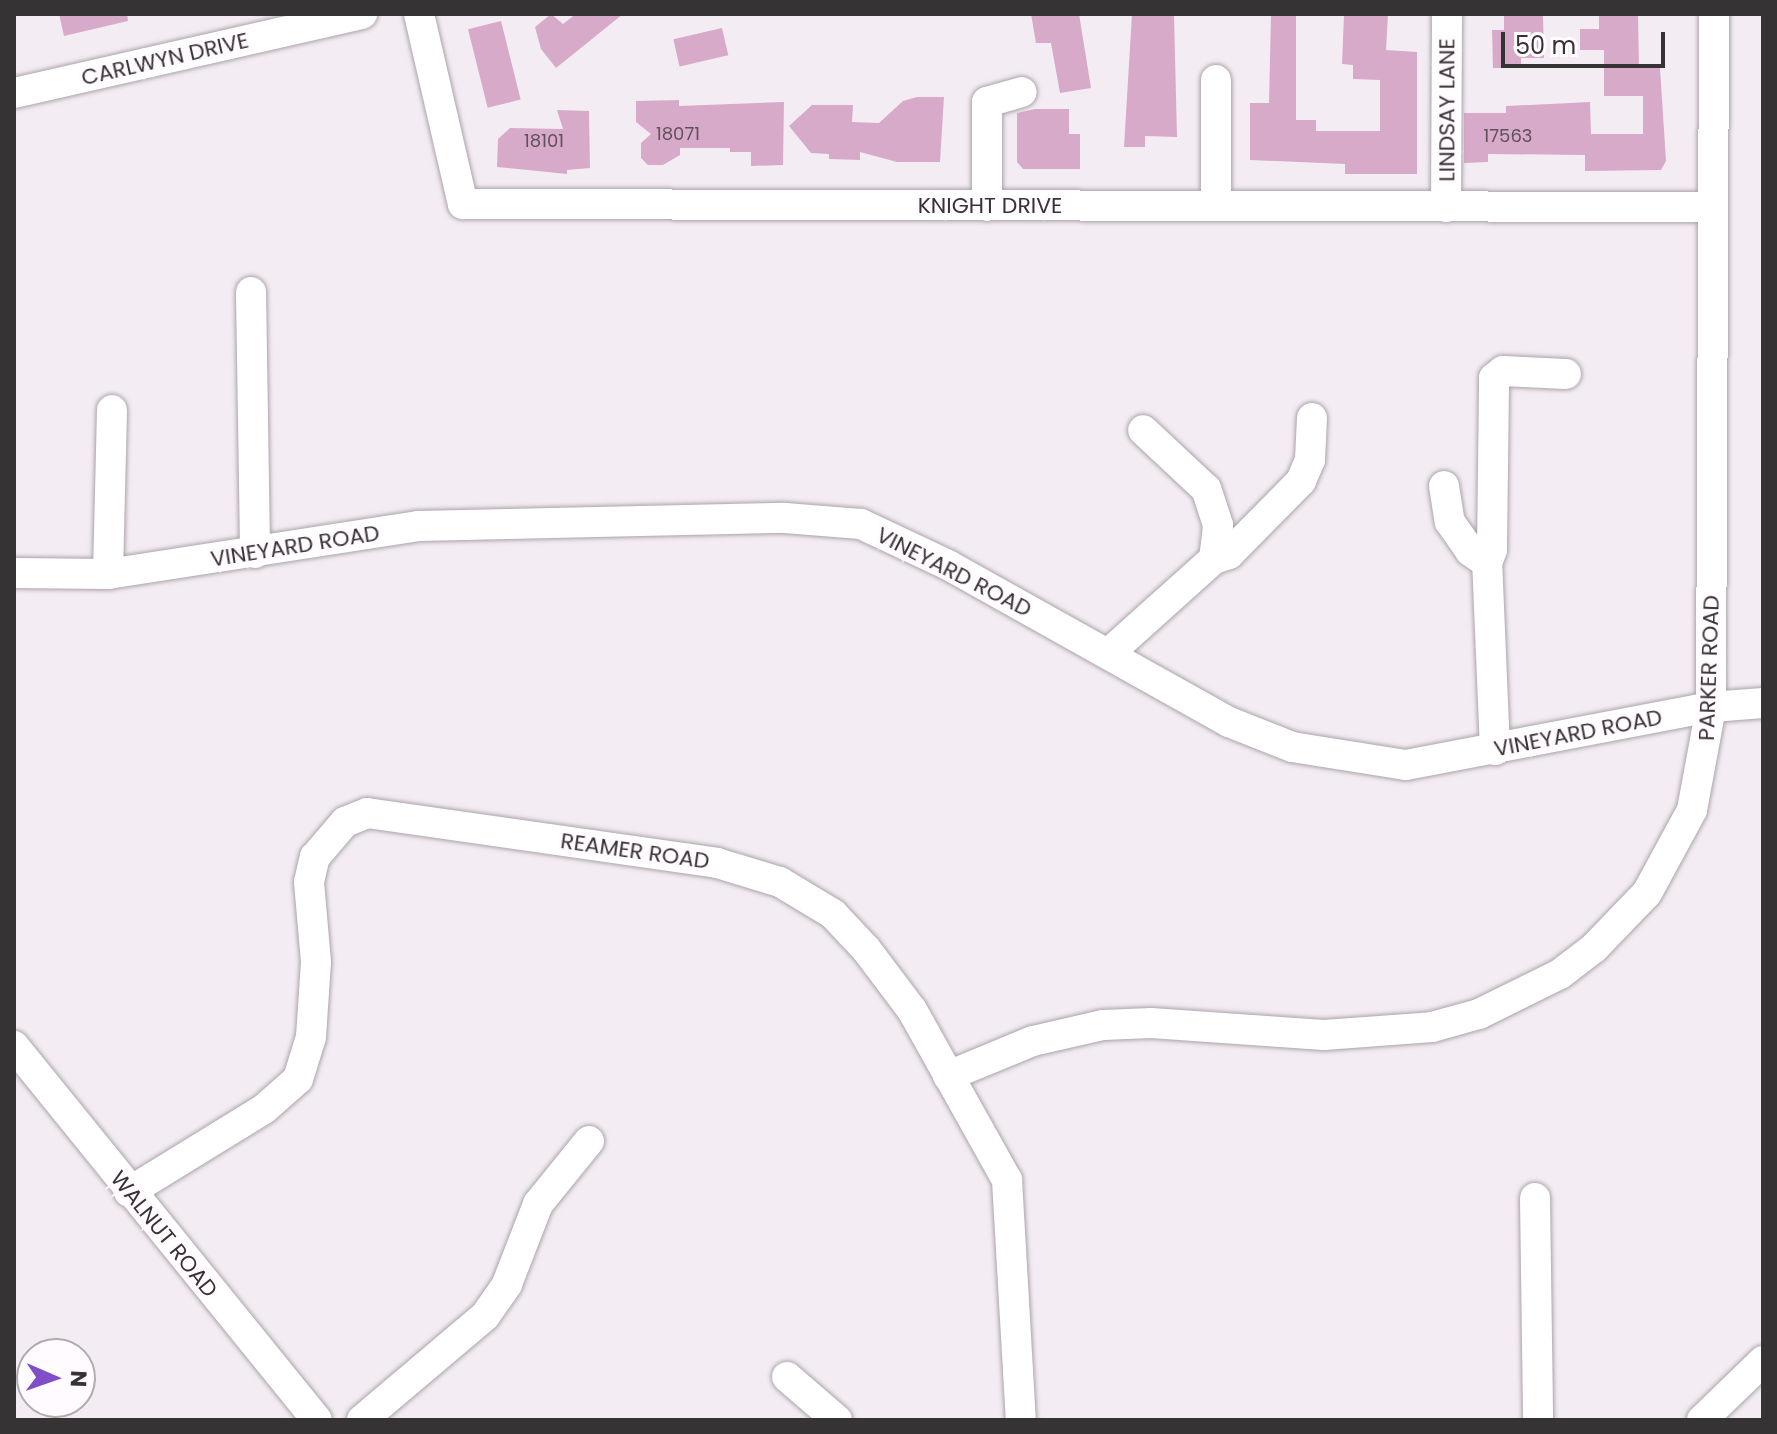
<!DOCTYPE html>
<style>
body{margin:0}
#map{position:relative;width:1777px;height:1434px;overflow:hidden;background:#f4ecf3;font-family:Poppins,sans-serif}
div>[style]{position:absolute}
.building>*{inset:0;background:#d8aaca;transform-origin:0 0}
.roads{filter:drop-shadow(0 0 2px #aba4aa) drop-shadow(0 0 2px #aba4aa)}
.minor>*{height:30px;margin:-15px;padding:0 15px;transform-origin:15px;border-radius:15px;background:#fff}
span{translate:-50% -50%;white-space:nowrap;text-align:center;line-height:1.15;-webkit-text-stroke:7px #fffbfe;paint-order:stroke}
.number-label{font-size:18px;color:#5e515a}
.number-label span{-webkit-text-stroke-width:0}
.street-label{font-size:22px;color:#363335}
.frame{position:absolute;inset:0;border:16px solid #363335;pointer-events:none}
.north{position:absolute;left:16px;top:1338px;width:80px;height:80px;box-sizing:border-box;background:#fffbfe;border:2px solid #afabae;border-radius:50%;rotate:92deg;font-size:22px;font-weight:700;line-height:32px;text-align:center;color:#363335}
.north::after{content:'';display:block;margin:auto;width:28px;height:36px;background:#804ec6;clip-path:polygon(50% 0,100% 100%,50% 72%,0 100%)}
.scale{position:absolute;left:1501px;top:32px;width:164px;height:36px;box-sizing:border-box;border:4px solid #363335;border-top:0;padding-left:10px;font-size:24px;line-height:28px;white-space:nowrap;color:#363335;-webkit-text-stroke:6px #fffbfe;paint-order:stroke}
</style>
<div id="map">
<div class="building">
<div style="clip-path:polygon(59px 14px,127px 14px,128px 21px,64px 36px)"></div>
<div style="clip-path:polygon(551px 14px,563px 24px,576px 14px,623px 14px,556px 68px,541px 49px,535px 27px)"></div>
<div style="clip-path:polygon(1031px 14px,1079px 14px,1091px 88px,1060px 93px,1051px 43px,1036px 43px)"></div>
<div style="clip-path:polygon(1132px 14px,1174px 14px,1177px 137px,1145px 136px,1145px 147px,1124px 147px)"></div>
<div style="clip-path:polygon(1271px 14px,1296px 14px,1296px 120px,1316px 120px,1316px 131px,1380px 131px,1380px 80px,1353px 79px,1353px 65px,1342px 64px,1344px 14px,1388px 14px,1386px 50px,1417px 52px,1417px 174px,1345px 174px,1345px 164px,1250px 160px,1250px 103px,1269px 103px)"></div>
<div style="clip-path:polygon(1504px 14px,1543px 14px,1544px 58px,1521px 58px,1521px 68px,1493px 68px,1492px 30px,1504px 30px)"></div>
<div style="clip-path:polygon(1599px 14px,1638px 14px,1639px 68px,1660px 68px,1666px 161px,1661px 170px,1585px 171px,1585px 155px,1488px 154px,1488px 162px,1464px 163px,1464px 113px,1506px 113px,1506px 106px,1590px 102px,1591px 134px,1643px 134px,1643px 96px,1604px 96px,1604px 50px,1580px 50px,1580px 29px,1599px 29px)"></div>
<div style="left:501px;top:21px;width:81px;height:34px;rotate:76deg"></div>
<div style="left:722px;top:28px;width:28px;height:50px;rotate:77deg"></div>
<div style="clip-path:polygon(917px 97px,944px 97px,940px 162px,897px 162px,860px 152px,860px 160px,829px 159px,829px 154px,811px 153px,789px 126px,812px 105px,853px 105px,852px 122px,879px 123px,903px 101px)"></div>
<div style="clip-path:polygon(679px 100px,679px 106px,784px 102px,783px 165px,751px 166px,751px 152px,730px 152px,730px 148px,680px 148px,680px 155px,663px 165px,648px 165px,641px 158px,641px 143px,651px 134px,636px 122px,636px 101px)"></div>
<div style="clip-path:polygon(1035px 109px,1069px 109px,1069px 134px,1080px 134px,1080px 169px,1023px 169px,1017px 162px,1017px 113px)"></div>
<div style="clip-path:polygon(557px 110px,589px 111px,590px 168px,567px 170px,567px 174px,497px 167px,498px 139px,510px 128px,563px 129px)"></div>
</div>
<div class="roads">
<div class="minor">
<div style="left:419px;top:14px;width:195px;rotate:77deg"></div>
<div style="left:463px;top:204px;width:1250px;rotate:0.14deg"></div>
<div style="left:14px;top:93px;width:357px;rotate:-12.8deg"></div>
<div style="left:1216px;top:205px;width:125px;rotate:-90deg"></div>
<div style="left:987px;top:206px;width:104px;rotate:-90deg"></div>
<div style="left:987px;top:102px;width:36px;rotate:-16deg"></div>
<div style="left:1446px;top:207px;width:193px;rotate:-89.7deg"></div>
<div style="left:251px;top:292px;width:261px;rotate:89.1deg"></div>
<div style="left:1444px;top:486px;width:36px;rotate:81deg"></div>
<div style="left:1450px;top:522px;width:35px;rotate:55deg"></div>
<div style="left:1470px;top:551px;width:21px;rotate:35deg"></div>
<div style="left:1214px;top:559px;width:16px;rotate:-18deg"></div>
<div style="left:1229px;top:554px;width:103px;rotate:-45.4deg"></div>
<div style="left:1301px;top:481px;width:23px;rotate:-67deg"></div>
<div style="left:1310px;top:460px;width:42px;rotate:-87.3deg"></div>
<div style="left:14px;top:573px;width:94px;rotate:0.6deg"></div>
<div style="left:108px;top:574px;width:315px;rotate:-8.8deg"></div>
<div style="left:419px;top:526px;width:366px;rotate:-1.3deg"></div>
<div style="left:785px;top:518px;width:76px;rotate:4.5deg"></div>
<div style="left:861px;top:524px;width:96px;rotate:25.2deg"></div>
<div style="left:948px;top:565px;width:322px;rotate:29.2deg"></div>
<div style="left:1229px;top:722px;width:68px;rotate:21.6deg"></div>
<div style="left:1292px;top:747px;width:115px;rotate:9deg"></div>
<div style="left:1406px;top:765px;width:310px;rotate:-10.8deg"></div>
<div style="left:1711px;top:707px;width:52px;rotate:-4.4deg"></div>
<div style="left:108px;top:574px;width:164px;rotate:-88.6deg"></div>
<div style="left:1108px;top:654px;width:142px;rotate:-41.9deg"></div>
<div style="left:1214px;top:559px;width:34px;rotate:-83deg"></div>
<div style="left:1218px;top:525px;width:38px;rotate:-108deg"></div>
<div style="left:1206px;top:489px;width:86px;rotate:-136.9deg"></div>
<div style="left:1495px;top:750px;width:187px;rotate:-92.4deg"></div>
<div style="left:1487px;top:563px;width:14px;rotate:-69deg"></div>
<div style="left:1492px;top:550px;width:172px;rotate:-89.3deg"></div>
<div style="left:1494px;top:378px;width:11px;rotate:-38deg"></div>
<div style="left:1503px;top:371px;width:63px;rotate:2.7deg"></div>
<div style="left:14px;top:1046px;width:481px;rotate:51deg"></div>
<div style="left:948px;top:1076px;width:92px;rotate:-22.4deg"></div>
<div style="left:1033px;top:1041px;width:72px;rotate:-12.9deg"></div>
<div style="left:1103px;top:1025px;width:48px;rotate:-2.4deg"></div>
<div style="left:1151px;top:1023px;width:173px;rotate:4deg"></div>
<div style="left:1324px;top:1035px;width:108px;rotate:-4.2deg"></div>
<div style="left:1432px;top:1027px;width:49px;rotate:-15.5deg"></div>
<div style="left:1479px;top:1014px;width:90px;rotate:-26.3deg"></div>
<div style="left:1560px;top:974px;width:43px;rotate:-37.4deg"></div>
<div style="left:1594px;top:948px;width:76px;rotate:-46.1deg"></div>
<div style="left:1647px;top:893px;width:94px;rotate:-61.5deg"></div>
<div style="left:1692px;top:810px;width:105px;rotate:-79.5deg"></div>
<div style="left:1711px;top:707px;width:693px;rotate:-89.75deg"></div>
<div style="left:129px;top:1192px;width:158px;rotate:-31.6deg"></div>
<div style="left:264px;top:1109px;width:45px;rotate:-41.4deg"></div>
<div style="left:298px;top:1079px;width:44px;rotate:-72.8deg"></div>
<div style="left:311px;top:1037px;width:75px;rotate:-86.2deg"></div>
<div style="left:316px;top:962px;width:80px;rotate:-95deg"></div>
<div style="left:309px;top:882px;width:26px;rotate:-77deg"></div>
<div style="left:315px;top:857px;width:46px;rotate:-49.4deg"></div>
<div style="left:345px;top:822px;width:24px;rotate:-22deg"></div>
<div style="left:367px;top:813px;width:354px;rotate:8.1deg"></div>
<div style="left:717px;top:863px;width:66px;rotate:16.8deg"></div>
<div style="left:780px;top:882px;width:62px;rotate:31.1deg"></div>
<div style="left:833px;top:914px;width:48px;rotate:46.7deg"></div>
<div style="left:866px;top:949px;width:76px;rotate:53deg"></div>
<div style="left:912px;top:1010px;width:195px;rotate:60.8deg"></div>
<div style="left:1007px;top:1180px;width:240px;rotate:86.7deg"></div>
<div style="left:1535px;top:1198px;width:222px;rotate:89.2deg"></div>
<div style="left:787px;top:1377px;width:66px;rotate:40.7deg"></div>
<div style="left:362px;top:1420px;width:161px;rotate:-40.2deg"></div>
<div style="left:485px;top:1316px;width:39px;rotate:-55deg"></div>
<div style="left:507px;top:1284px;width:86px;rotate:-68.8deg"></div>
<div style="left:538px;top:1204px;width:81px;rotate:-51deg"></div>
<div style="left:1702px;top:1420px;width:85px;rotate:-44deg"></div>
</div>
</div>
<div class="number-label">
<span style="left:678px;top:134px">18071</span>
<span style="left:1508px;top:136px">17563</span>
<span style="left:544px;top:141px">18101</span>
</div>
<div class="street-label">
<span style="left:165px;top:59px;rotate:-13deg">CARLWYN DRIVE</span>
<span style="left:1447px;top:110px;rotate:-90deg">LINDSAY LANE</span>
<span style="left:990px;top:206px">KNIGHT DRIVE</span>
<span style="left:295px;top:546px;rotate:-9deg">VINEYARD ROAD</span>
<span style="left:954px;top:572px;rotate:27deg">VINEYARD ROAD</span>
<span style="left:1709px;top:668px;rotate:-88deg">PARKER ROAD</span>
<span style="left:1578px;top:733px;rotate:-11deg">VINEYARD ROAD</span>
<span style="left:635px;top:851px;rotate:8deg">REAMER ROAD</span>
<span style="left:164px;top:1234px;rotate:51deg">WALNUT ROAD</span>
</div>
<div class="frame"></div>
<div class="north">N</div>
<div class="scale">50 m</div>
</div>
